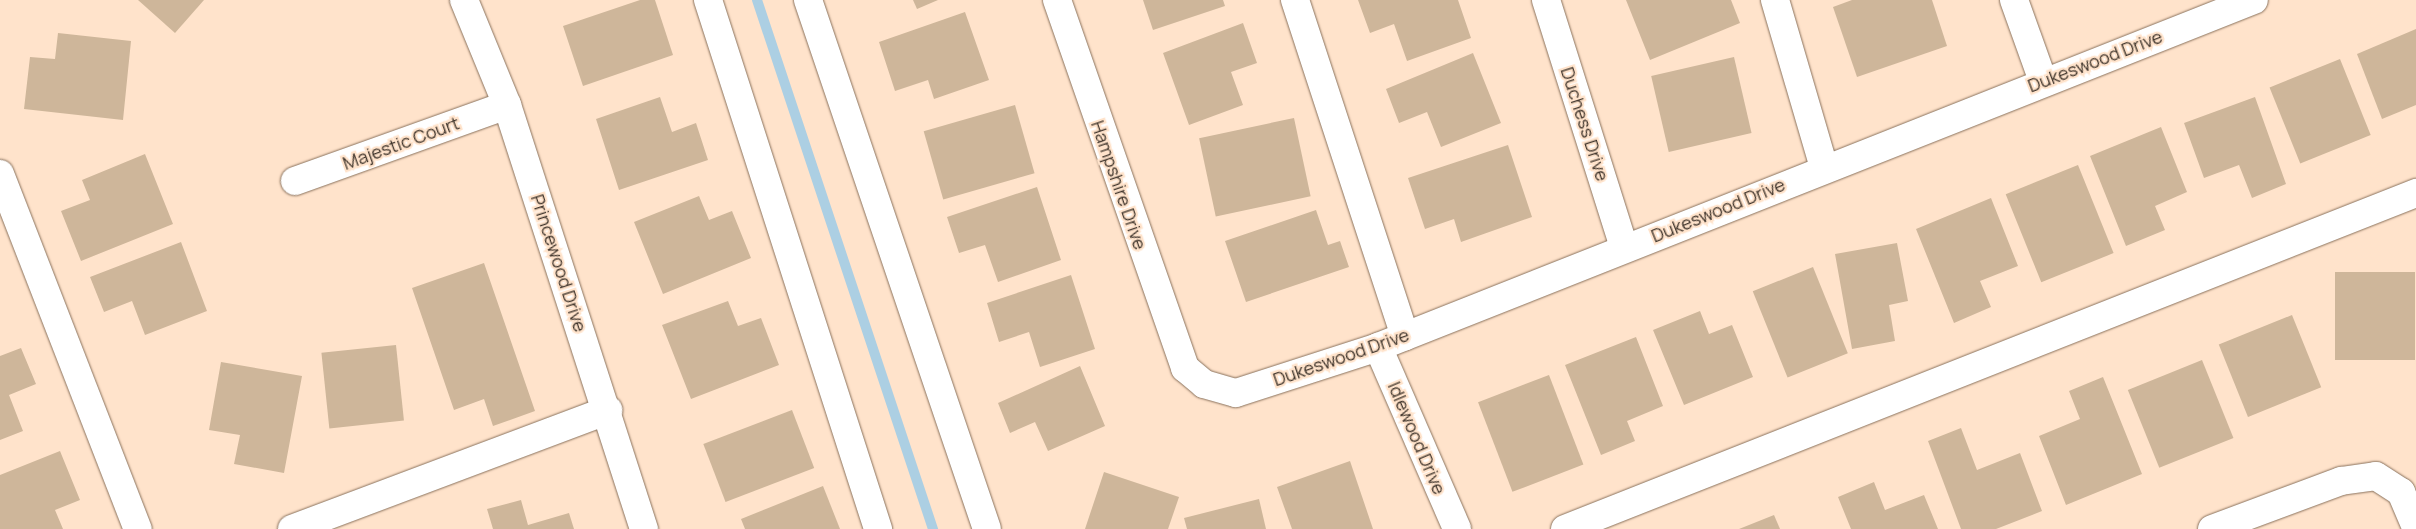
<!DOCTYPE html>
<style>
body{margin:0}
#map{position:relative;width:2416px;height:529px;overflow:hidden;background:#ffe3cb;font-family:Manrope,sans-serif}
div>[style]{position:absolute}
.stream>*{height:10px;margin:-5px;padding:0 5px;transform-origin:5px;border-radius:5px;background:#accfe3}
.building>*{inset:0;background:#ceb69a;transform-origin:0 0}
.roads{filter:drop-shadow(0 0 1px #8a725d) drop-shadow(0 0 1px #8a725d)}
.minor>*{height:28px;margin:-14px;padding:0 14px;transform-origin:14px;border-radius:14px;background:#fff}
span{translate:-50% -50%;white-space:nowrap;text-align:center;line-height:1.15;-webkit-text-stroke:4.5px #ffe3cb;paint-order:stroke}
.street-label{font-size:18px;color:#40352c}
</style>
<div id="map">
<div class="stream">
<div style="left:757px;top:0;width:558px;rotate:71.6deg"></div>
</div>
<div class="building">
<div style="clip-path:polygon(138px 0,204px 0,175px 33px)"></div>
<div style="clip-path:polygon(640px 0,655px 0,673px 55px,583px 86px,563px 26px)"></div>
<div style="clip-path:polygon(913px 0,938px 0,917px 9px)"></div>
<div style="clip-path:polygon(1143px 0,1223px 0,1225px 6px,1153px 30px)"></div>
<div style="clip-path:polygon(1358px 0,1458px 0,1471px 38px,1407px 61px,1394px 24px,1370px 33px)"></div>
<div style="clip-path:polygon(1626px 0,1731px 0,1740px 23px,1650px 60px)"></div>
<div style="clip-path:polygon(1852px 0,1932px 0,1947px 46px,1857px 77px,1833px 7px)"></div>
<div style="clip-path:polygon(965px 12px,989px 80px,934px 99px,928px 80px,895px 91px,879px 42px)"></div>
<div style="clip-path:polygon(1243px 23px,1257px 63px,1231px 72px,1243px 105px,1189px 125px,1163px 53px)"></div>
<div style="clip-path:polygon(2416px 29px,2416px 105px,2382px 119px,2357px 54px)"></div>
<div style="clip-path:polygon(58px 33px,131px 41px,123px 120px,24px 109px,30px 57px,55px 59px)"></div>
<div style="clip-path:polygon(1473px 53px,1501px 123px,1441px 147px,1427px 112px,1399px 123px,1386px 89px)"></div>
<div style="left:1734px;top:57px;width:78px;height:85px;rotate:77deg"></div>
<div style="left:2340px;top:59px;width:82px;height:76px;rotate:68deg"></div>
<div style="clip-path:polygon(660px 97px,672px 132px,696px 123px,708px 160px,619px 190px,596px 119px)"></div>
<div style="clip-path:polygon(2255px 97px,2286px 184px,2252px 198px,2239px 165px,2204px 178px,2184px 123px)"></div>
<div style="left:1015px;top:105px;width:71px;height:95px;rotate:74deg"></div>
<div style="left:1294px;top:118px;width:80px;height:97px;rotate:78deg"></div>
<div style="clip-path:polygon(2161px 127px,2187px 192px,2155px 206px,2165px 230px,2126px 246px,2090px 156px)"></div>
<div style="clip-path:polygon(1508px 145px,1532px 217px,1461px 242px,1454px 219px,1425px 229px,1408px 178px)"></div>
<div style="clip-path:polygon(145px 154px,173px 224px,81px 261px,61px 211px,90px 200px,82px 180px)"></div>
<div style="left:2078px;top:165px;width:95px;height:78px;rotate:68deg"></div>
<div style="clip-path:polygon(1037px 187px,1061px 260px,998px 282px,985px 245px,959px 253px,947px 217px)"></div>
<div style="clip-path:polygon(699px 196px,709px 220px,732px 211px,751px 258px,663px 294px,634px 222px)"></div>
<div style="clip-path:polygon(1991px 198px,2018px 266px,1980px 281px,1991px 307px,1954px 323px,1916px 229px)"></div>
<div style="clip-path:polygon(1316px 210px,1328px 245px,1340px 241px,1349px 267px,1246px 302px,1225px 241px)"></div>
<div style="clip-path:polygon(181px 242px,207px 311px,145px 335px,132px 301px,104px 312px,90px 277px)"></div>
<div style="clip-path:polygon(1897px 243px,1908px 301px,1889px 305px,1895px 341px,1852px 349px,1835px 254px)"></div>
<div style="clip-path:polygon(484px 263px,535px 411px,493px 426px,484px 399px,454px 410px,412px 288px)"></div>
<div style="left:1813px;top:267px;width:93px;height:65px;rotate:68deg"></div>
<div style="left:2335px;top:272px;width:80px;height:88px"></div>
<div style="clip-path:polygon(1071px 275px,1095px 349px,1040px 367px,1029px 332px,999px 342px,987px 303px)"></div>
<div style="clip-path:polygon(728px 301px,738px 326px,761px 318px,779px 365px,691px 399px,662px 325px)"></div>
<div style="clip-path:polygon(1700px 311px,1709px 334px,1732px 325px,1753px 377px,1684px 405px,1653px 330px)"></div>
<div style="left:2292px;top:315px;width:78px;height:79px;rotate:68deg"></div>
<div style="clip-path:polygon(1636px 337px,1663px 406px,1627px 421px,1635px 441px,1601px 455px,1565px 365px)"></div>
<div style="left:396px;top:345px;width:76px;height:75px;rotate:84deg"></div>
<div style="clip-path:polygon(21px 348px,36px 384px,9px 395px,23px 431px,0 440px,0 356px)"></div>
<div style="left:2202px;top:360px;width:84px;height:80px;rotate:68deg"></div>
<div style="clip-path:polygon(221px 362px,302px 376px,284px 473px,234px 464px,240px 435px,209px 430px)"></div>
<div style="clip-path:polygon(1080px 366px,1105px 426px,1048px 451px,1035px 422px,1010px 433px,998px 403px)"></div>
<div style="left:1549px;top:375px;width:96px;height:76px;rotate:69deg"></div>
<div style="clip-path:polygon(2103px 377px,2142px 474px,2066px 505px,2039px 436px,2080px 419px,2069px 391px)"></div>
<div style="left:792px;top:410px;width:62px;height:95px;rotate:69deg"></div>
<div style="clip-path:polygon(1961px 428px,1977px 470px,2020px 453px,2042px 511px,1996px 529px,1961px 529px,1928px 441px)"></div>
<div style="clip-path:polygon(60px 451px,80px 500px,55px 510px,63px 529px,0 529px,0 475px)"></div>
<div style="clip-path:polygon(1350px 461px,1373px 529px,1292px 529px,1277px 487px)"></div>
<div style="clip-path:polygon(1104px 472px,1179px 497px,1168px 529px,1085px 529px)"></div>
<div style="clip-path:polygon(1874px 482px,1885px 510px,1924px 495px,1938px 529px,1851px 529px,1838px 497px)"></div>
<div style="clip-path:polygon(823px 486px,840px 529px,745px 529px,741px 519px)"></div>
<div style="clip-path:polygon(1259px 499px,1266px 529px,1187px 529px,1184px 518px)"></div>
<div style="clip-path:polygon(521px 500px,528px 525px,569px 513px,574px 529px,493px 529px,487px 509px)"></div>
<div style="clip-path:polygon(1774px 515px,1780px 529px,1739px 529px)"></div>
</div>
<div class="roads">
<div class="minor">
<div style="left:464px;top:0;width:113px;rotate:67.7deg"></div>
<div style="left:507px;top:105px;width:446px;rotate:72.1deg"></div>
<div style="left:708px;top:0;width:556px;rotate:72.18deg"></div>
<div style="left:808px;top:0;width:558px;rotate:71.31deg"></div>
<div style="left:1057px;top:0;width:390px;rotate:70.8deg"></div>
<div style="left:1185px;top:368px;width:25px;rotate:40deg"></div>
<div style="left:1204px;top:384px;width:33px;rotate:16deg"></div>
<div style="left:1236px;top:393px;width:149px;rotate:-17.9deg"></div>
<div style="left:1378px;top:347px;width:942px;rotate:-21.61deg"></div>
<div style="left:1295px;top:0;width:354px;rotate:71.9deg"></div>
<div style="left:1546px;top:0;width:259px;rotate:72.5deg"></div>
<div style="left:1775px;top:0;width:175px;rotate:73.7deg"></div>
<div style="left:2014px;top:0;width:86px;rotate:70.3deg"></div>
<div style="left:0;top:174px;width:381px;rotate:68.8deg"></div>
<div style="left:295px;top:181px;width:225px;rotate:-19.7deg"></div>
<div style="left:1378px;top:347px;width:198px;rotate:66.5deg"></div>
<div style="left:292px;top:529px;width:338px;rotate:-20.6deg"></div>
<div style="left:1565px;top:529px;width:915px;rotate:-21.55deg"></div>
<div style="left:2212px;top:529px;width:138px;rotate:-20.4deg"></div>
<div style="left:2341px;top:481px;width:35px;rotate:-8deg"></div>
<div style="left:2376px;top:476px;width:30px;rotate:33deg"></div>
<div style="left:2401px;top:492px;width:38px;rotate:67deg"></div>
</div>
</div>
<div class="street-label">
<span style="left:2095px;top:61px;rotate:-21deg">Dukeswood Drive</span>
<span style="left:1585px;top:124px;rotate:72deg">Duchess Drive</span>
<span style="left:401px;top:143px;rotate:-20deg">Majestic Court</span>
<span style="left:1119px;top:185px;rotate:71deg">Hampshire Drive</span>
<span style="left:1718px;top:210px;rotate:-22deg">Dukeswood Drive</span>
<span style="left:559px;top:263px;rotate:72deg">Princewood Drive</span>
<span style="left:1341px;top:357px;rotate:-19deg">Dukeswood Drive</span>
<span style="left:1417px;top:438px;rotate:67deg">Idlewood Drive</span>
</div>
</div>
